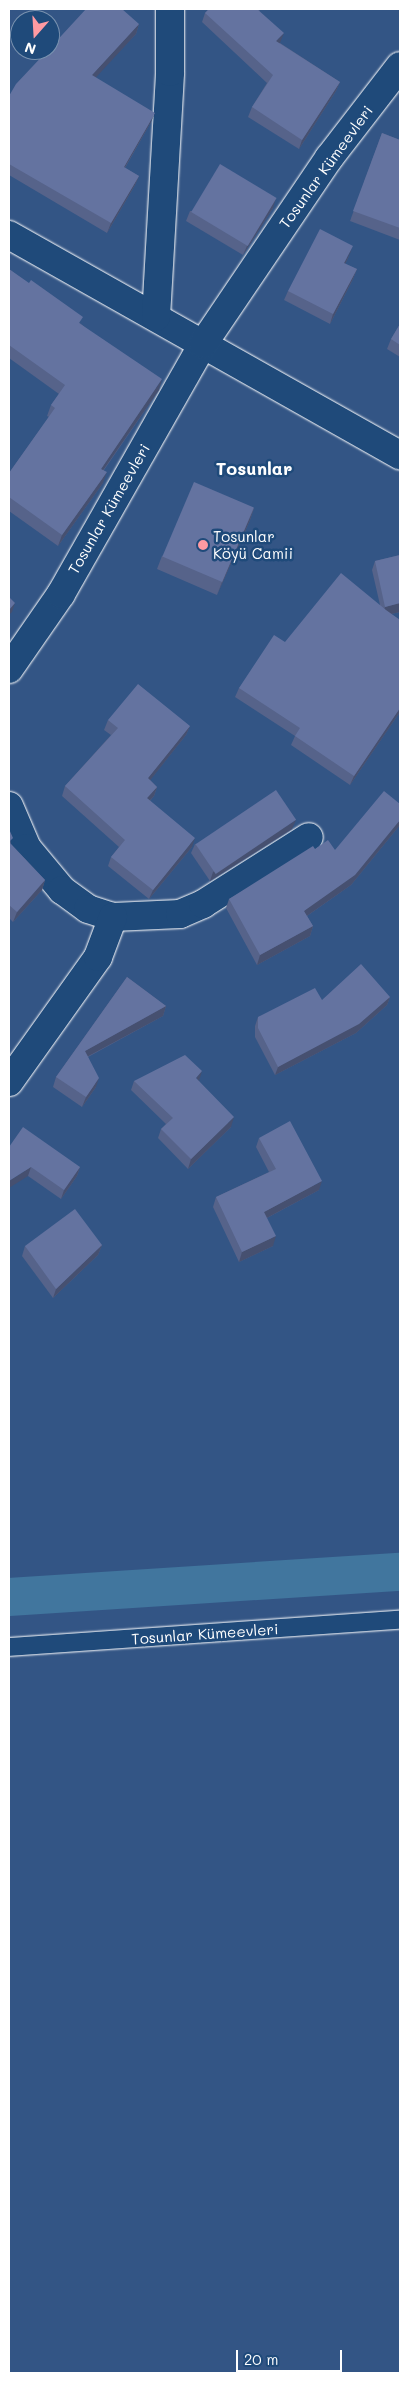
<!DOCTYPE html>
<meta charset="utf-8">
<style>
body{margin:0}
#map{position:relative;width:409px;height:2382px;overflow:hidden;background:#335585;font-family:Mali,sans-serif}
div>[style]{position:absolute}
.canal>*{height:38px;margin:-19px;padding:0 19px;transform-origin:19px;border-radius:19px;background:#41769e}
.roads{filter:drop-shadow(0 0 1px #fff) drop-shadow(0 0 1px #fff)}
.service>*{height:18px;margin:-9px;padding:0 9px;transform-origin:9px;border-radius:9px;background:#1f4a7a}
.minor>*{height:28px;margin:-14px;padding:0 14px;transform-origin:14px;border-radius:14px;background:#1f4a7a}
.tertiary>*{height:28px;margin:-14px;padding:0 14px;transform-origin:14px;border-radius:14px;background:#1f4a7a}
.wall>*{inset:0;background:#56638a}
.shaded-wall>*{inset:0;background:#465070}
.building>*{inset:0;background:#6473a0;transform-origin:0 0}
.dots>*{width:14px;height:14px;translate:-50% -50%;box-sizing:border-box;border:2px solid #1f4a7a;border-radius:50%}
span{translate:-50% -50%;white-space:nowrap;text-align:center;line-height:1.15;-webkit-text-stroke:5px #1f4a7a;paint-order:stroke}
.street-label{font-size:15px;color:#fff}
.poi-label{font-size:15px;color:#fff}
.left{translate:0 -50%;text-align:left}
.quarter-label{font-size:18px;color:#fff;font-weight:700}
.frame{position:absolute;inset:0;border:10px solid #fff;pointer-events:none}
.north{position:absolute;left:10px;top:10px;width:50px;height:50px;box-sizing:border-box;background:#1f4a7a;border:1px solid #7992af;border-radius:50%;rotate:199deg;font-size:14px;font-weight:700;line-height:20px;text-align:center;color:#fff}
.north::after{content:'';display:block;margin:auto;width:18px;height:22px;background:#ff9aa2;clip-path:polygon(50% 0,100% 100%,50% 72%,0 100%)}
.scale{position:absolute;left:236px;top:2350px;width:106px;height:22px;box-sizing:border-box;border:2px solid #fff;border-top:0;padding-left:6px;font-size:15px;line-height:18px;white-space:nowrap;color:#fff;-webkit-text-stroke:4px #1f4a7a;paint-order:stroke}
</style>
<div id="map">
<div class="canal">
<div style="left:9px;top:1597px;width:392px;rotate:-3.7deg"></div>
</div>
<div class="roads">
<div class="service">
<div style="left:9px;top:1647px;width:392px;rotate:-4deg"></div>
</div>
<div class="minor">
<div style="left:9px;top:235px;width:449px;rotate:29.4deg"></div>
<div style="left:9px;top:669px;width:91px;rotate:-55.3deg"></div>
<div style="left:61px;top:594px;width:288px;rotate:-60.4deg"></div>
<div style="left:203px;top:344px;width:225px;rotate:-55.9deg"></div>
<div style="left:329px;top:158px;width:116px;rotate:-52.3deg"></div>
<div style="left:9px;top:806px;width:46px;rotate:66.8deg"></div>
<div style="left:27px;top:848px;width:55px;rotate:50.2deg"></div>
<div style="left:62px;top:890px;width:32px;rotate:36deg"></div>
<div style="left:88px;top:909px;width:26px;rotate:18deg"></div>
<div style="left:113px;top:917px;width:67px;rotate:-2.6deg"></div>
<div style="left:180px;top:914px;width:25px;rotate:-23deg"></div>
<div style="left:203px;top:904px;width:125px;rotate:-32.3deg"></div>
<div style="left:9px;top:1082px;width:153px;rotate:-54.5deg"></div>
<div style="left:98px;top:957px;width:43px;rotate:-69.4deg"></div>
</div>
<div class="tertiary">
<div style="left:156px;top:317px;width:245px;rotate:-86.7deg"></div>
<div style="left:170px;top:72px;width:63px;rotate:-90deg"></div>
</div>
</div>
<div class="wall">
<div style="clip-path:polygon(209px 9px,261px 9px,259px 11px,280px 43px,340px 82px,336px 91px,299px 149px,248px 117px,252px 107px,267px 83px,202px 22px,205px 13px)"></div>
<div style="clip-path:polygon(139px 24px,136px 34px,95px 77px,151px 122px,125px 168px,139px 176px,135px 185px,107px 233px,9px 175px,9px 96px)"></div>
<div style="clip-path:polygon(382px 133px,400px 140px,400px 240px,350px 221px)"></div>
<div style="clip-path:polygon(273px 208px,243px 255px,186px 221px,190px 211px)"></div>
<div style="clip-path:polygon(349px 256px,345px 264px,357px 269px,353px 279px,330px 324px,284px 300px,288px 291px)"></div>
<div style="clip-path:polygon(9px 269px,81px 324px,159px 390px,104px 470px,103px 483px,58px 546px,9px 511px,9px 473px,49px 417px,47px 416px,51px 405px,59px 394px,9px 358px)"></div>
<div style="clip-path:polygon(400px 324px,400px 357px,387px 349px,391px 339px)"></div>
<div style="clip-path:polygon(254px 508px,250px 520px,217px 595px,157px 569px,162px 556px)"></div>
<div style="clip-path:polygon(400px 555px,400px 612px,391px 614px,400px 620px,400px 712px,350px 785px,291px 745px,295px 736px,235px 697px,239px 688px,285px 642px,380px 605px,372px 570px,375px 561px)"></div>
<div style="clip-path:polygon(108px 720px,190px 726px,186px 735px,150px 780px,157px 787px,154px 796px,150px 801px,192px 847px,149px 899px,108px 866px,111px 857px,119px 847px,62px 796px,65px 786px,111px 735px,104px 730px)"></div>
<div style="clip-path:polygon(400px 804px,400px 825px,351px 885px,307px 916px,313px 926px,310px 936px,257px 965px,226px 908px,229px 899px,315px 849px,335px 850px)"></div>
<div style="clip-path:polygon(9px 829px,11px 844px,45px 880px,42px 890px,13px 922px,9px 918px)"></div>
<div style="clip-path:polygon(292px 829px,210px 881px,191px 853px,195px 844px)"></div>
<div style="clip-path:polygon(127px 977px,166px 1006px,163px 1016px,88px 1057px,96px 1087px,82px 1107px,53px 1087px,56px 1077px)"></div>
<div style="clip-path:polygon(390px 997px,387px 1005px,356px 1033px,275px 1075px,255px 1037px,255px 1026px,258px 1017px,322px 1000px)"></div>
<div style="clip-path:polygon(134px 1081px,199px 1081px,231px 1127px,188px 1169px,158px 1138px,161px 1129px,166px 1124px,131px 1090px)"></div>
<div style="clip-path:polygon(259px 1138px,319px 1190px,267px 1218px,273px 1246px,239px 1262px,213px 1207px,216px 1197px,269px 1172px,256px 1147px)"></div>
<div style="clip-path:polygon(9px 1147px,80px 1167px,77px 1176px,61px 1199px,28px 1176px)"></div>
<div style="clip-path:polygon(102px 1245px,98px 1255px,53px 1298px,22px 1256px,25px 1246px)"></div>
</div>
<div class="shaded-wall">
<div style="clip-path:polygon(139px 24px,136px 34px,89px 85px,92px 75px)"></div>
<div style="clip-path:polygon(284px 33px,280px 43px,273px 50px,276px 41px)"></div>
<div style="clip-path:polygon(340px 82px,336px 91px,299px 149px,302px 140px)"></div>
<div style="clip-path:polygon(155px 113px,151px 122px,120px 176px,124px 167px)"></div>
<div style="clip-path:polygon(139px 176px,135px 185px,107px 233px,111px 223px)"></div>
<div style="clip-path:polygon(276px 198px,273px 208px,243px 255px,247px 246px)"></div>
<div style="clip-path:polygon(353px 246px,349px 256px,341px 273px,344px 263px)"></div>
<div style="clip-path:polygon(357px 269px,353px 279px,330px 324px,333px 314px)"></div>
<div style="clip-path:polygon(162px 379px,159px 390px,97px 479px,101px 469px)"></div>
<div style="clip-path:polygon(107px 472px,103px 483px,58px 546px,62px 535px)"></div>
<div style="clip-path:polygon(254px 508px,250px 520px,217px 595px,222px 582px)"></div>
<div style="clip-path:polygon(15px 603px,12px 612px,9px 615px,9px 610px)"></div>
<div style="clip-path:polygon(400px 603px,400px 612px,382px 616px,385px 607px)"></div>
<div style="clip-path:polygon(400px 708px,400px 712px,350px 785px,354px 776px)"></div>
<div style="clip-path:polygon(190px 726px,186px 735px,144px 788px,148px 778px)"></div>
<div style="clip-path:polygon(157px 787px,154px 796px,143px 808px,147px 798px)"></div>
<div style="clip-path:polygon(296px 820px,292px 829px,210px 881px,213px 872px)"></div>
<div style="clip-path:polygon(400px 820px,400px 825px,351px 885px,301px 920px,304px 911px)"></div>
<div style="clip-path:polygon(195px 838px,192px 847px,149px 899px,153px 890px)"></div>
<div style="clip-path:polygon(45px 880px,42px 890px,13px 922px,17px 912px)"></div>
<div style="clip-path:polygon(313px 926px,310px 936px,257px 965px,260px 955px)"></div>
<div style="clip-path:polygon(390px 997px,387px 1005px,356px 1033px,275px 1075px,278px 1067px)"></div>
<div style="clip-path:polygon(166px 1006px,163px 1016px,81px 1060px,85px 1051px)"></div>
<div style="clip-path:polygon(202px 1071px,199px 1081px,196px 1078px)"></div>
<div style="clip-path:polygon(99px 1078px,96px 1087px,82px 1107px,86px 1097px)"></div>
<div style="clip-path:polygon(234px 1117px,231px 1127px,188px 1169px,191px 1159px)"></div>
<div style="clip-path:polygon(31px 1167px,28px 1176px,9px 1188px,9px 1181px)"></div>
<div style="clip-path:polygon(80px 1167px,77px 1176px,61px 1199px,64px 1190px)"></div>
<div style="clip-path:polygon(322px 1181px,319px 1190px,261px 1221px,264px 1212px)"></div>
<div style="clip-path:polygon(276px 1236px,273px 1246px,239px 1262px,242px 1252px)"></div>
<div style="clip-path:polygon(102px 1245px,98px 1255px,53px 1298px,56px 1289px)"></div>
</div>
<div class="building">
<div style="clip-path:polygon(86px 9px,122px 9px,139px 24px,92px 75px,155px 113px,124px 167px,139px 176px,111px 223px,9px 164px,9px 96px,16px 84px,48px 50px,50px 50px,50px 48px)"></div>
<div style="clip-path:polygon(209px 9px,257px 9px,284px 33px,276px 41px,340px 82px,302px 140px,252px 107px,273px 75px,205px 13px)"></div>
<div style="clip-path:polygon(382px 133px,400px 140px,400px 228px,353px 211px)"></div>
<div style="left:220px;top:164px;width:66px;height:56px;rotate:31deg"></div>
<div style="clip-path:polygon(320px 229px,353px 246px,344px 263px,357px 269px,333px 314px,288px 291px)"></div>
<div style="clip-path:polygon(9px 269px,29px 283px,31px 280px,83px 317px,79px 323px,162px 379px,101px 469px,107px 472px,62px 535px,9px 497px,9px 473px,55px 408px,51px 405px,65px 385px,9px 345px)"></div>
<div style="clip-path:polygon(400px 324px,400px 345px,391px 339px)"></div>
<div style="left:194px;top:482px;width:65px;height:81px;rotate:23deg"></div>
<div style="clip-path:polygon(400px 555px,400px 603px,385px 607px,375px 561px)"></div>
<div style="clip-path:polygon(341px 573px,386px 610px,400px 620px,400px 708px,354px 776px,295px 736px,300px 728px,239px 688px,274px 635px,285px 642px)"></div>
<div style="clip-path:polygon(9px 597px,15px 603px,9px 610px)"></div>
<div style="clip-path:polygon(138px 684px,190px 726px,148px 778px,157px 787px,147px 798px,195px 838px,153px 890px,111px 857px,125px 840px,65px 786px,118px 728px,108px 720px)"></div>
<div style="left:276px;top:790px;width:36px;height:97px;rotate:56deg"></div>
<div style="clip-path:polygon(384px 791px,400px 804px,400px 820px,355px 875px,304px 911px,313px 926px,260px 955px,229px 899px,313px 846px,315px 849px,328px 840px,335px 850px)"></div>
<div style="clip-path:polygon(9px 829px,13px 838px,9px 842px,45px 880px,17px 912px,9px 905px)"></div>
<div style="clip-path:polygon(361px 964px,390px 997px,359px 1024px,278px 1067px,258px 1028px,258px 1017px,315px 988px,322px 1000px)"></div>
<div style="clip-path:polygon(127px 977px,166px 1006px,85px 1051px,99px 1078px,86px 1097px,56px 1077px)"></div>
<div style="clip-path:polygon(185px 1055px,202px 1071px,196px 1078px,234px 1117px,191px 1159px,161px 1129px,173px 1118px,134px 1081px)"></div>
<div style="clip-path:polygon(290px 1121px,322px 1181px,264px 1212px,276px 1236px,242px 1252px,216px 1197px,276px 1169px,259px 1138px)"></div>
<div style="clip-path:polygon(23px 1127px,80px 1167px,64px 1190px,31px 1167px,9px 1181px,9px 1147px)"></div>
<div style="clip-path:polygon(75px 1209px,102px 1245px,56px 1289px,25px 1246px)"></div>
</div>
<div class="dots">
<div style="left:203px;top:545px;background:#ff9aa2"></div>
</div>
<div class="street-label">
<span style="left:326px;top:167px;rotate:-54deg">Tosunlar Kümeevleri</span>
<span style="left:109px;top:509px;rotate:-60deg">Tosunlar Kümeevleri</span>
<span style="left:205px;top:1634px;rotate:-4deg">Tosunlar Kümeevleri</span>
</div>
<div class="poi-label">
<span class="left" style="left:213px;top:545px">Tosunlar<br>Köyü Camii</span>
</div>
<div class="quarter-label">
<span style="left:254px;top:468px">Tosunlar</span>
</div>
<div class="frame"></div>
<div class="north">N</div>
<div class="scale">20 m</div>
</div>
